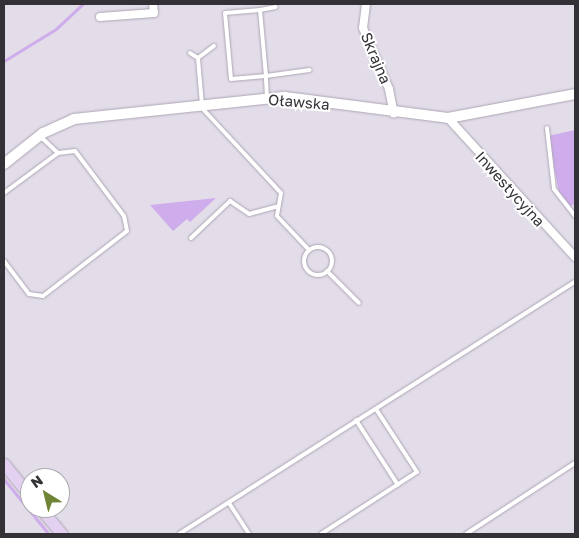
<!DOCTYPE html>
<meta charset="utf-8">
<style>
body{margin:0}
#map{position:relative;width:579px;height:538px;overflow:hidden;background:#e3dce9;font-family:"Golos Text",sans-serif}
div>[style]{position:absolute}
.water>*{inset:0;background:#cfaceb}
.stream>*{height:2.5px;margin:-1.25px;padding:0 1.25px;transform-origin:1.25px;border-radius:1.25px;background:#cfaceb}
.roads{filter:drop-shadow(0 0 1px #aca6b3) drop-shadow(0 0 1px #aca6b3)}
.service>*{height:4px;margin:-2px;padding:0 2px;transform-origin:2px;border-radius:2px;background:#fff}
.service>.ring{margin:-2px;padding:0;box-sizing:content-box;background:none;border:4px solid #fff;border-radius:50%}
.minor>*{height:8px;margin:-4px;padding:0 4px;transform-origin:4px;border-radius:4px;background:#fff}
.tertiary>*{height:10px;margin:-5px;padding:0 5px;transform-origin:5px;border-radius:5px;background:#fff}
.secondary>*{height:11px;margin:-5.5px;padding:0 5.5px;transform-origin:5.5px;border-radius:5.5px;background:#e4d1f1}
span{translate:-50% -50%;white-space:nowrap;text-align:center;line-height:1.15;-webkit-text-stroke:4px #fff;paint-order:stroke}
.street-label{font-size:15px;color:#333036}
.frame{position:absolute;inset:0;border:5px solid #333036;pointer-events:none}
.north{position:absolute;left:20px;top:468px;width:50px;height:50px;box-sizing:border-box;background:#fff;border:1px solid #adacaf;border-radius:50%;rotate:324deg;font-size:14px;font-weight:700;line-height:20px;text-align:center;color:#333036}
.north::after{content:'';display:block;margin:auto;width:18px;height:22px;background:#6f8435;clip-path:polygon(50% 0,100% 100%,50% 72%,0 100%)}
</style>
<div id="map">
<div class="water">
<div style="clip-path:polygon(575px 130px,575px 203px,570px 207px,559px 192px,548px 136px)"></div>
<div style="clip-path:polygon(216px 198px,190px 222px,187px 219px,173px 231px,150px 205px)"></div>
</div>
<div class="stream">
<div style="left:4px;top:61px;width:61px;rotate:-31.6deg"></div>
<div style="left:56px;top:29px;width:37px;rotate:-43deg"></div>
<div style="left:4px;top:479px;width:71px;rotate:50.7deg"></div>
</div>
<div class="roads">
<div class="service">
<div style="left:260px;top:10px;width:16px;rotate:-11deg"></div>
<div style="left:190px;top:53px;width:9px;rotate:32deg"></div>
<div style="left:267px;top:98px;width:22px;rotate:-93deg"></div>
<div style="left:266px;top:76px;width:66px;rotate:-95.2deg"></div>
<div style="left:260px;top:10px;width:35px;rotate:175deg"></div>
<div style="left:225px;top:13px;width:66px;rotate:84.8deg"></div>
<div style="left:231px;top:79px;width:35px;rotate:-5deg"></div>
<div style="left:266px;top:76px;width:44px;rotate:-7.8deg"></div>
<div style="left:202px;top:105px;width:47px;rotate:-94.9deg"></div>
<div style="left:198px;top:58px;width:20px;rotate:-37deg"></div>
<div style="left:201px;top:107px;width:117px;rotate:47.1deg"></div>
<div style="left:281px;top:193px;width:23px;rotate:100deg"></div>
<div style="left:277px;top:216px;width:47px;rotate:46.7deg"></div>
<div style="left:547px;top:128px;width:61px;rotate:83.5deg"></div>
<div style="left:554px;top:189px;width:34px;rotate:52deg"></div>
<div style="left:4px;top:193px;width:67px;rotate:-36.5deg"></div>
<div style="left:58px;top:153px;width:23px;rotate:-137deg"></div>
<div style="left:191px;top:238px;width:54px;rotate:-43.5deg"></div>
<div style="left:230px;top:201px;width:23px;rotate:34deg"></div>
<div style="left:249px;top:214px;width:28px;rotate:-15deg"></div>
<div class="ring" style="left:304px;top:247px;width:24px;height:24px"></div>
<div style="left:4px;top:261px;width:41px;rotate:52.9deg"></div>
<div style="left:29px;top:294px;width:14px;rotate:8deg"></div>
<div style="left:43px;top:296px;width:106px;rotate:-37.7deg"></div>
<div style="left:127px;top:231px;width:15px;rotate:-101deg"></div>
<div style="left:124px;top:216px;width:81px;rotate:-127deg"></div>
<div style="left:75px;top:151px;width:17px;rotate:173deg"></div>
<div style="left:327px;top:271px;width:45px;rotate:45deg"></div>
<div style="left:356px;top:420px;width:77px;rotate:57.1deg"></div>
<div style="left:229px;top:503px;width:37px;rotate:57deg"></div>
<div style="left:179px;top:534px;width:469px;rotate:-32.5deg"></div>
<div style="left:321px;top:534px;width:114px;rotate:-32.9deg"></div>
<div style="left:417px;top:472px;width:75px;rotate:-123.1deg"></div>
<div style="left:466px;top:534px;width:130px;rotate:-33.1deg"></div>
</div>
<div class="minor">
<div style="left:366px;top:4px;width:24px;rotate:97deg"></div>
<div style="left:363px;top:28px;width:66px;rotate:66.9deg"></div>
<div style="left:389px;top:89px;width:25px;rotate:79deg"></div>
<div style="left:100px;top:17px;width:54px;rotate:-4.2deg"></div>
<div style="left:154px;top:13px;width:9px;rotate:-96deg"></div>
<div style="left:448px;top:118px;width:188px;rotate:47.6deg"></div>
</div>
<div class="tertiary">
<div style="left:4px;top:164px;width:50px;rotate:-38.5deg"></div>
<div style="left:43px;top:133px;width:34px;rotate:-24deg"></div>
<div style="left:74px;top:119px;width:212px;rotate:-6deg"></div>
<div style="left:285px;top:97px;width:164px;rotate:7.3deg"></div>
<div style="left:448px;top:118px;width:129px;rotate:-10.7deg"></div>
</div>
<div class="secondary">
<div style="left:4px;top:464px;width:41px;rotate:50.9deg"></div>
<div style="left:40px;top:508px;width:34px;rotate:50deg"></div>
</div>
</div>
<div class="street-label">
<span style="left:376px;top:58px;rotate:67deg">Skrajna</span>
<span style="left:299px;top:102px;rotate:5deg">Oławska</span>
<span style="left:510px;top:189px;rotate:48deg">Inwestycyjna</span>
</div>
<div class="frame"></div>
<div class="north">N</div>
</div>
